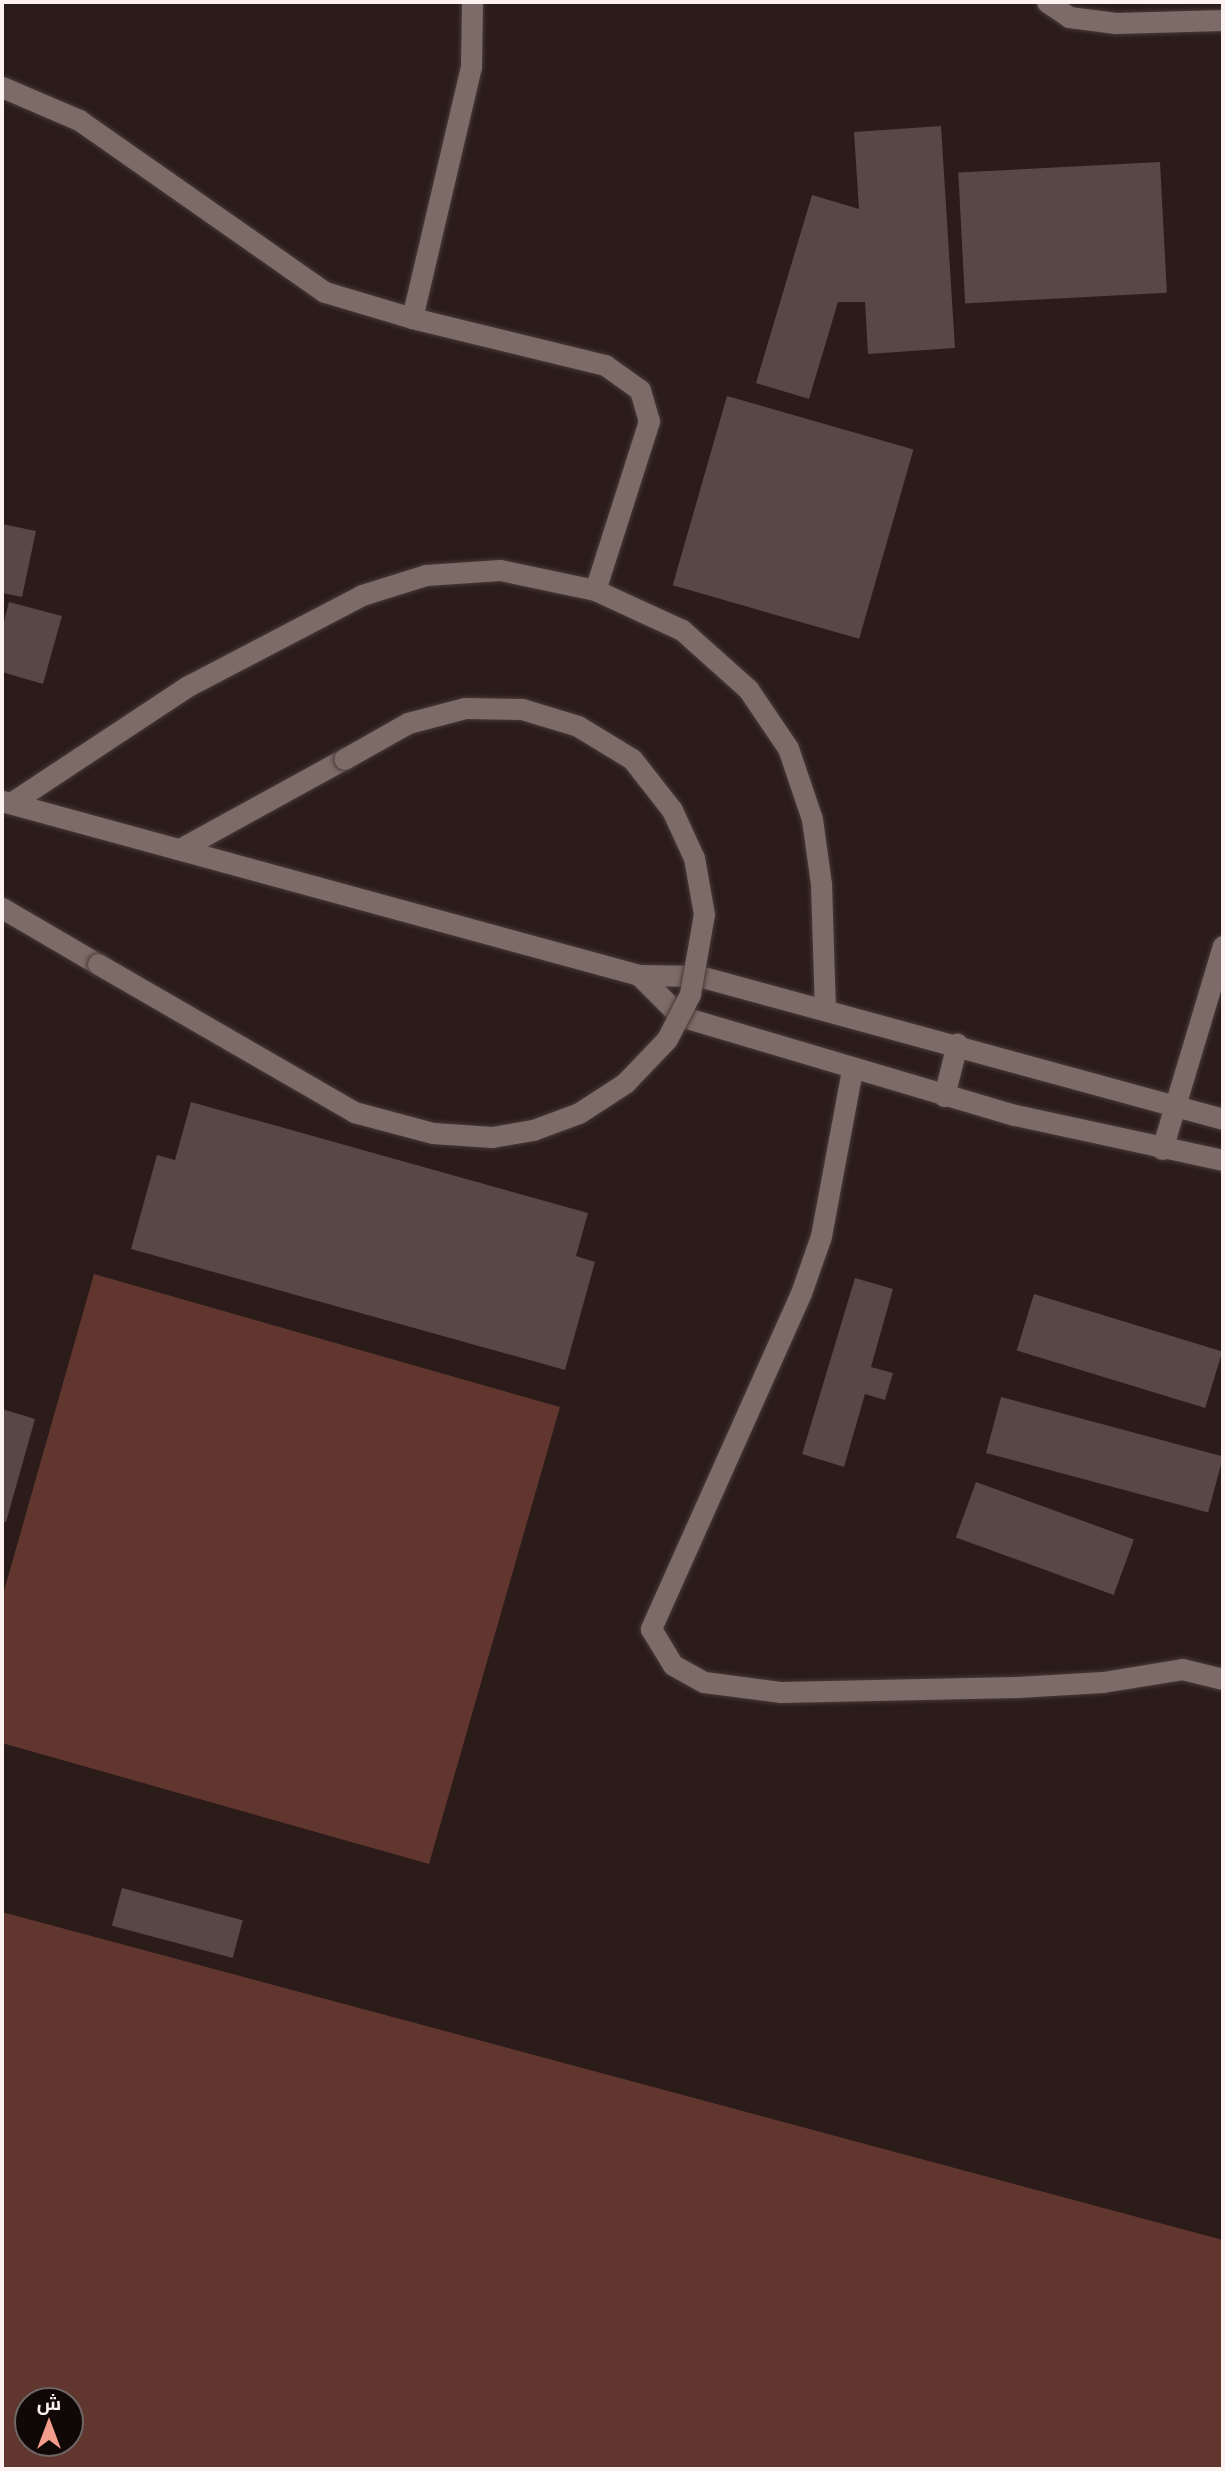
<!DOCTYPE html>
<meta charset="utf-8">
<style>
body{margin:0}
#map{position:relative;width:1225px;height:2471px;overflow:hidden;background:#2b1c19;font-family:Commissioner,Cairo,sans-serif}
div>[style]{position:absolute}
.green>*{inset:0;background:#60362e}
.building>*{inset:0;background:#584744;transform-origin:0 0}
.roads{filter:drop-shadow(0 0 2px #463a39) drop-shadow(0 0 2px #463a39)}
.lane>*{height:21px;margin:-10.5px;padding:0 10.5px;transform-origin:10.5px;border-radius:10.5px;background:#7d6b67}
.street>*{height:21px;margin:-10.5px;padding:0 10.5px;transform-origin:10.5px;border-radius:10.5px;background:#7d6b67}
.bridges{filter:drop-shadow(0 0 2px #463a39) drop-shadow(0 0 2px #463a39)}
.street-bridge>*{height:21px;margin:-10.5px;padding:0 10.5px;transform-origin:10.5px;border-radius:10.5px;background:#7d6b67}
span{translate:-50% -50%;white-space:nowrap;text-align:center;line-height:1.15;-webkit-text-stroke:7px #0f0807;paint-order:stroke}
.frame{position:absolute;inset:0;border:4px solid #fdf2f0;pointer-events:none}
.north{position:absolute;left:14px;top:2387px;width:70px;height:70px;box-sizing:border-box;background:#0f0807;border:2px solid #6e6664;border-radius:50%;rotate:0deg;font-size:19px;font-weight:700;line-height:28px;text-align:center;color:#fdf2f0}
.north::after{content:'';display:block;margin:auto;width:24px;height:32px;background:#f49d8d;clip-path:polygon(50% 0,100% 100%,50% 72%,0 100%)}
</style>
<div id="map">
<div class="green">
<div style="clip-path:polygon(94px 1274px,560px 1407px,429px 1864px,2px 1743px,2px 1598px)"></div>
<div style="clip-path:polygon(evenodd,2px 1912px,1223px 2240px,1223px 2469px,2px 2469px,2px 1912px,28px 2401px,70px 2401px,70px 2443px,28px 2443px,28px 2401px)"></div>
</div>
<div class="building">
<div style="clip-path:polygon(941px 126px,955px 348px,868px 354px,865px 302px,838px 302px,809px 399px,756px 383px,812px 195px,859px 209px,854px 132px)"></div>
<div style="left:1160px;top:162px;width:131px;height:202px;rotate:87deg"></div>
<div style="left:727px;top:396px;width:194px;height:197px;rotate:16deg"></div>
<div style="clip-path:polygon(2px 524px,36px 531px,22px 597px,2px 593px)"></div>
<div style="clip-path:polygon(9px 602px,62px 616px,43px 684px,2px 672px,2px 629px)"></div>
<div style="clip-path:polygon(191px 1102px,588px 1213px,576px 1256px,595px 1262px,565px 1370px,131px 1249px,157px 1155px,175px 1160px)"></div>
<div style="clip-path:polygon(855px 1278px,893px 1289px,871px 1367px,893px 1373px,885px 1400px,865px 1394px,844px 1467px,802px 1454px)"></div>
<div style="left:1034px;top:1294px;width:197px;height:59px;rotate:17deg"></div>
<div style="left:1001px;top:1397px;width:230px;height:58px;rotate:15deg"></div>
<div style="clip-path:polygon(2px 1409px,35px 1419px,6px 1522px,2px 1521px)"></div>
<div style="left:976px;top:1482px;width:168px;height:59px;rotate:20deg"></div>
<div style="left:122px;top:1888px;width:125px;height:39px;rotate:15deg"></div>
</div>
<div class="roads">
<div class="lane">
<div style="left:1047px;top:2px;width:27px;rotate:34deg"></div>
<div style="left:1069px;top:17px;width:47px;rotate:7.3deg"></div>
<div style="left:1116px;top:23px;width:107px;rotate:-1.6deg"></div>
</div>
<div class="street">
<div style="left:2px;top:87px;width:84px;rotate:23.2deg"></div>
<div style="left:79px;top:120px;width:300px;rotate:35deg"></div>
<div style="left:325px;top:292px;width:91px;rotate:16.6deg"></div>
<div style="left:412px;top:318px;width:199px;rotate:13.7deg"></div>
<div style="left:605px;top:365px;width:43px;rotate:35.5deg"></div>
<div style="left:640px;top:390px;width:32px;rotate:74deg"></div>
<div style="left:649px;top:421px;width:177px;rotate:107.7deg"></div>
<div style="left:412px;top:318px;width:258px;rotate:-76.8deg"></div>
<div style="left:471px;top:67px;width:65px;rotate:-89.1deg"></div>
<div style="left:2px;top:801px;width:660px;rotate:15.28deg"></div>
<div style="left:639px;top:975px;width:60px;rotate:1deg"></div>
<div style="left:699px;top:976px;width:543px;rotate:15.26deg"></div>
<div style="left:11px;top:803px;width:212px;rotate:-33.5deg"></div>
<div style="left:188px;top:686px;width:196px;rotate:-27.6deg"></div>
<div style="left:362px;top:595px;width:67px;rotate:-17.4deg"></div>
<div style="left:426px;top:575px;width:74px;rotate:-3.9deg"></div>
<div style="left:500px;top:570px;width:97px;rotate:11.9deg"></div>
<div style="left:595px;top:590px;width:96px;rotate:24.7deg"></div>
<div style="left:682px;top:630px;width:89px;rotate:41.8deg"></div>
<div style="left:748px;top:689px;width:71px;rotate:55.9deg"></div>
<div style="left:788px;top:748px;width:75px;rotate:71.3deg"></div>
<div style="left:812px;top:819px;width:66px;rotate:82.1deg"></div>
<div style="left:821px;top:884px;width:124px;rotate:88.2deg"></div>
<div style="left:180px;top:849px;width:187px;rotate:-28.8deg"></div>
<div style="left:2px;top:908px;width:111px;rotate:30.3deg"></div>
<div style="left:639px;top:975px;width:58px;rotate:45deg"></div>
<div style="left:680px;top:1016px;width:349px;rotate:16.5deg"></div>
<div style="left:1015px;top:1115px;width:213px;rotate:12.2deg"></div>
<div style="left:852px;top:1070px;width:169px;rotate:100.6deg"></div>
<div style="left:821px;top:1236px;width:60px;rotate:109.3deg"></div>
<div style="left:801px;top:1293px;width:368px;rotate:114.1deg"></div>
<div style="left:651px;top:1629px;width:42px;rotate:58.6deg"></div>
<div style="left:673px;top:1665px;width:35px;rotate:29deg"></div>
<div style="left:704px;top:1682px;width:78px;rotate:7.4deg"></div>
<div style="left:781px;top:1692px;width:236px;rotate:-1.2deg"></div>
<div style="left:1017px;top:1687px;width:86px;rotate:-3.3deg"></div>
<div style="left:1103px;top:1682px;width:80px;rotate:-9.3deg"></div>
<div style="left:1182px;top:1669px;width:42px;rotate:13.7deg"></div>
<div style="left:944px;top:1096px;width:54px;rotate:-76deg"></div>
<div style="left:1162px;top:1149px;width:212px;rotate:-73.3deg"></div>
</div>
</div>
<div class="bridges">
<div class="street-bridge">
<div style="left:98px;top:964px;width:296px;rotate:30deg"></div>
<div style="left:354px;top:1112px;width:82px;rotate:14.9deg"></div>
<div style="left:433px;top:1133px;width:59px;rotate:3.9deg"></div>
<div style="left:492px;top:1137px;width:42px;rotate:-9.7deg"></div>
<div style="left:533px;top:1130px;width:49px;rotate:-20.3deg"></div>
<div style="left:579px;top:1113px;width:55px;rotate:-33.1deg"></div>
<div style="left:625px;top:1083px;width:61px;rotate:-46.3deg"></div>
<div style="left:667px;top:1039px;width:51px;rotate:-62.9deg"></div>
<div style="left:690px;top:994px;width:81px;rotate:-80.1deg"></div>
<div style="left:704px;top:914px;width:57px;rotate:-100.1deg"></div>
<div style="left:694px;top:858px;width:53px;rotate:-114.6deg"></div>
<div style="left:672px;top:810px;width:65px;rotate:-128.1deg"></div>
<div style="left:632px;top:759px;width:63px;rotate:-148.6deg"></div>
<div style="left:578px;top:726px;width:59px;rotate:-163.1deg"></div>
<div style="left:522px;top:709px;width:57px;rotate:-179deg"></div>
<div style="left:465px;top:708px;width:59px;rotate:165.3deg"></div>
<div style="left:408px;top:723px;width:73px;rotate:150.6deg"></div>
</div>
</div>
<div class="frame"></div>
<div class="north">ش</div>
</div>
